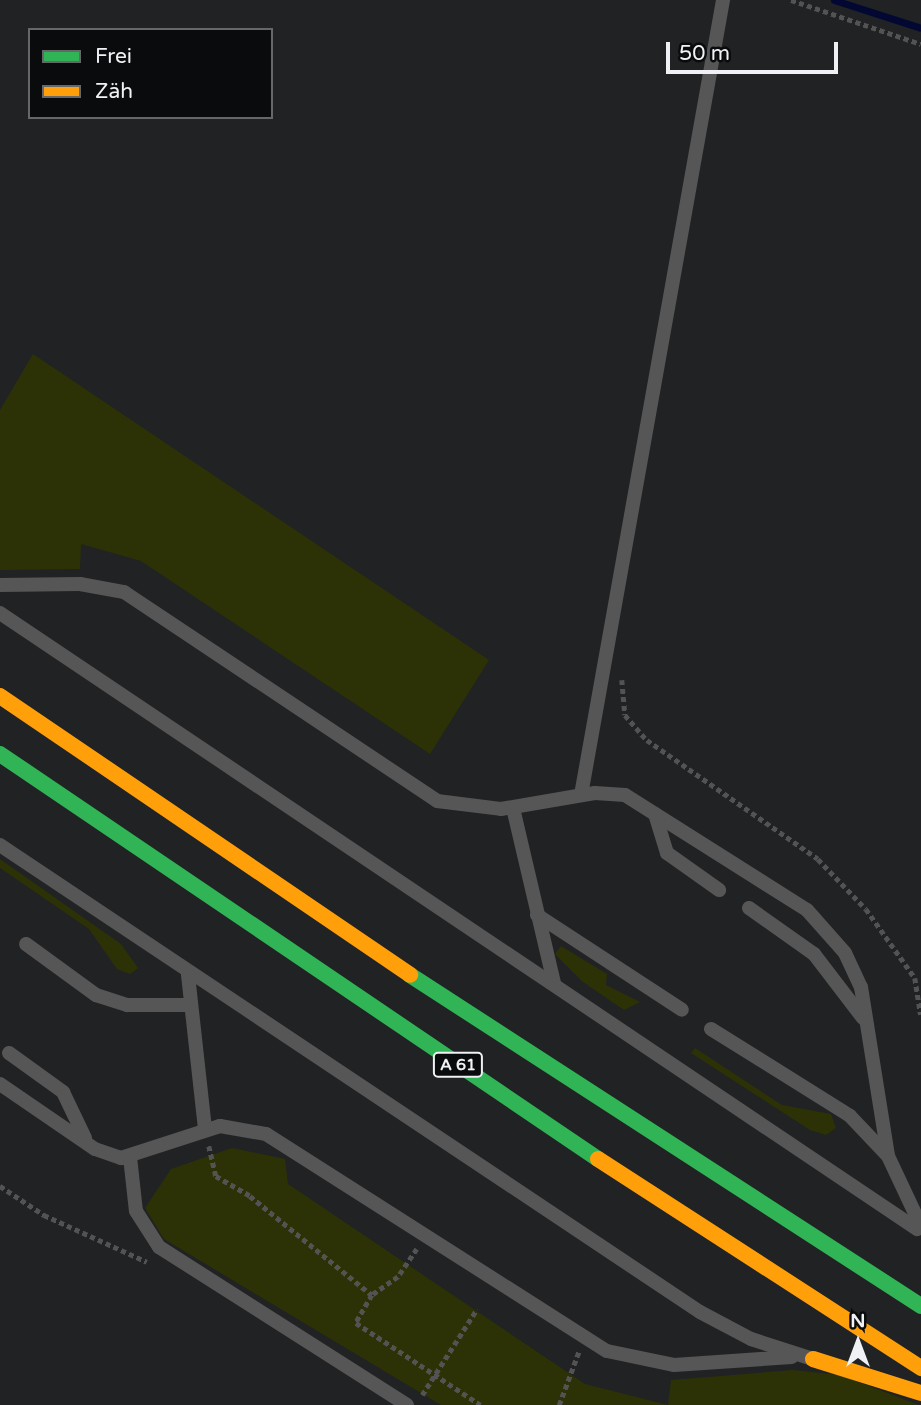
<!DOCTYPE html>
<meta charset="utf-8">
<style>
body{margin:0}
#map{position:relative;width:921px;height:1405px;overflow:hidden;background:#202224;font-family:"Varela Round",sans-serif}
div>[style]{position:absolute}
.green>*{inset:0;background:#2d3206}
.stream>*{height:7px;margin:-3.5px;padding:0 3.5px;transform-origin:3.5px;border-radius:3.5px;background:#030833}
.path>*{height:4.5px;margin-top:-2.25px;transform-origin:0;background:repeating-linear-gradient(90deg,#535354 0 5px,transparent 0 8.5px)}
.lane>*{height:14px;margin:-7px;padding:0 7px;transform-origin:7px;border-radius:7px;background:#575656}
.fast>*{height:16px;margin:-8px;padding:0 8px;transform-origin:8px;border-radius:8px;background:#30b455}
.slow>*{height:16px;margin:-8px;padding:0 8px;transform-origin:8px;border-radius:8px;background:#ff9f0a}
span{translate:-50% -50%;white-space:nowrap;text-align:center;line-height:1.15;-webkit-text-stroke:7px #0a0b0d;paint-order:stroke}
.shield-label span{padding:2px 5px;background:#0a0b0d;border:2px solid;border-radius:5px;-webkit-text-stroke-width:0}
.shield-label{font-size:16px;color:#eff1f4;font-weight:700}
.legend{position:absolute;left:28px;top:28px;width:245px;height:91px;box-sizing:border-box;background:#0a0b0d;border:2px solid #666769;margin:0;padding:9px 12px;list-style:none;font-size:21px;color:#eff1f4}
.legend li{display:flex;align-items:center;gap:14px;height:35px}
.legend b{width:35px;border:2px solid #666769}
.north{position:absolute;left:823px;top:1307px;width:70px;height:70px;-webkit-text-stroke:5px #0a0b0d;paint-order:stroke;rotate:0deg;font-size:19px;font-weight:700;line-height:28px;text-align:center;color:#eff1f4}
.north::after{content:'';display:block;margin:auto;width:24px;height:32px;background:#eff1f4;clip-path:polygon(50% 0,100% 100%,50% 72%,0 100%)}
.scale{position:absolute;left:666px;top:42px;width:172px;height:32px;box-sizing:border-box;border:4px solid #eff1f4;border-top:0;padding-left:9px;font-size:21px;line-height:24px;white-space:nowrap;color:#eff1f4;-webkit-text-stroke:5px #0a0b0d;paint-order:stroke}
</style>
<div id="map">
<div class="green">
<div style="clip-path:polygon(33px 354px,489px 660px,430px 754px,141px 561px,81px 544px,80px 569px,0 570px,0 410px)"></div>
<div style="clip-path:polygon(0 859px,121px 944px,138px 968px,130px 974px,117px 969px,89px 929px,0 868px)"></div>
<div style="clip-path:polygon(561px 946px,607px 974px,606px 985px,640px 1002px,624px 1010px,583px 982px,555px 954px)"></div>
<div style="clip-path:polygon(695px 1048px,782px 1105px,831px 1114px,836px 1128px,826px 1135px,810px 1130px,691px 1053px)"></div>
<div style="clip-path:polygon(232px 1148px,285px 1159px,288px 1184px,585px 1384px,668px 1405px,671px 1380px,793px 1370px,840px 1375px,919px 1405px,441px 1405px,164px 1239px,145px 1208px,171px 1169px)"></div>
</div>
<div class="stream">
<div style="left:834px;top:0;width:91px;rotate:17.8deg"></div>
</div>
<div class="path">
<div style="left:791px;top:0;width:137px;rotate:18.7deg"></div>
<div style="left:622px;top:680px;width:35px;rotate:85deg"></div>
<div style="left:625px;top:715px;width:33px;rotate:49deg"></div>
<div style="left:647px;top:740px;width:208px;rotate:34.8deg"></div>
<div style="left:818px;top:859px;width:69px;rotate:46.2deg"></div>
<div style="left:866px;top:909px;width:85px;rotate:54.6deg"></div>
<div style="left:915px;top:978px;width:37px;rotate:81deg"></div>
<div style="left:209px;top:1146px;width:31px;rotate:77deg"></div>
<div style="left:216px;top:1176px;width:39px;rotate:30deg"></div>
<div style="left:250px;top:1196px;width:157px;rotate:39.1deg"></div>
<div style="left:0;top:1186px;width:53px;rotate:33.4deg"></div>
<div style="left:44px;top:1215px;width:113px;rotate:24.5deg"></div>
<div style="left:417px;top:1249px;width:34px;rotate:124deg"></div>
<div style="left:398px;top:1277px;width:32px;rotate:145deg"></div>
<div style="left:372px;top:1295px;width:32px;rotate:120deg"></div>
<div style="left:356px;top:1323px;width:149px;rotate:33.3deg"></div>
<div style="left:422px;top:1395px;width:102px;rotate:-57.4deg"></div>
<div style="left:559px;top:1405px;width:58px;rotate:-69.7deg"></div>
</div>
<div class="lane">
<div style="left:0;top:585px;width:80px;rotate:-0.7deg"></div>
<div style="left:80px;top:584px;width:45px;rotate:10.3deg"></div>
<div style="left:124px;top:592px;width:376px;rotate:33.7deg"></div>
<div style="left:437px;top:801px;width:64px;rotate:7.1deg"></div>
<div style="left:501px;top:809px;width:95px;rotate:-9.7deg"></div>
<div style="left:595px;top:793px;width:30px;rotate:4deg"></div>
<div style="left:625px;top:795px;width:215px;rotate:32.3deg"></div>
<div style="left:807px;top:910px;width:57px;rotate:48.5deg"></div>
<div style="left:845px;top:953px;width:38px;rotate:65deg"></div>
<div style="left:861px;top:987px;width:171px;rotate:80.9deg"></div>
<div style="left:888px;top:1156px;width:77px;rotate:64.8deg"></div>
<div style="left:0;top:613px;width:1105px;rotate:33.89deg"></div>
<div style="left:581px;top:795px;width:808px;rotate:-79.87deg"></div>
<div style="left:513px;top:808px;width:180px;rotate:76.8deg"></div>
<div style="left:655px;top:814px;width:41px;rotate:72.9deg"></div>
<div style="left:667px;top:853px;width:64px;rotate:35.4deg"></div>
<div style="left:0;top:845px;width:841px;rotate:33.71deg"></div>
<div style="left:700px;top:1312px;width:58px;rotate:27.9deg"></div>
<div style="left:751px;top:1339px;width:65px;rotate:17.9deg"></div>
<div style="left:749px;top:908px;width:80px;rotate:35.3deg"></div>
<div style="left:814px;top:954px;width:81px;rotate:52.6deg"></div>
<div style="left:537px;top:915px;width:173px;rotate:33.2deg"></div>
<div style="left:26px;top:944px;width:87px;rotate:36.1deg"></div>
<div style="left:96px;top:995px;width:33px;rotate:18deg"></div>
<div style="left:127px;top:1005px;width:63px"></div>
<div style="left:188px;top:975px;width:154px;rotate:83.7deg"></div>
<div style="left:711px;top:1029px;width:164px;rotate:32deg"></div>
<div style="left:850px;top:1116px;width:54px;rotate:46.5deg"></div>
<div style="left:9px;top:1053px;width:67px;rotate:35.8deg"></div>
<div style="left:63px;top:1092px;width:51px;rotate:64.4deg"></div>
<div style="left:0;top:1084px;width:115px;rotate:34.4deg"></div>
<div style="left:95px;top:1149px;width:28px;rotate:19deg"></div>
<div style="left:121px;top:1158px;width:104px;rotate:-17.9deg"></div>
<div style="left:220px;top:1126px;width:47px;rotate:9.9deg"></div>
<div style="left:266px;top:1134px;width:404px;rotate:32.5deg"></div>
<div style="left:607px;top:1351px;width:68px;rotate:11.8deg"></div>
<div style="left:674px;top:1365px;width:118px;rotate:-3.9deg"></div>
<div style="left:130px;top:1157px;width:54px;rotate:83.7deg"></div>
<div style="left:136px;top:1211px;width:43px;rotate:57.4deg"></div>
<div style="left:159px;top:1247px;width:294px;rotate:32.5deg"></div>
</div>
<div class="fast">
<div style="left:0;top:754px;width:722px;rotate:34.11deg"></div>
<div style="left:410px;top:975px;width:609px;rotate:32.93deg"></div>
</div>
<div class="slow">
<div style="left:0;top:696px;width:496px;rotate:34.2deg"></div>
<div style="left:598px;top:1159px;width:385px;rotate:32.9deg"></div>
<div style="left:813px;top:1359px;width:113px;rotate:17.5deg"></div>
</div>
<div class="shield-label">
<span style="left:458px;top:1065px">A 61</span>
</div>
<ul class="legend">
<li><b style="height:9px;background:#30b455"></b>Frei</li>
<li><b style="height:9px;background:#ff9f0a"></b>Zäh</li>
</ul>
<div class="north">N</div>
<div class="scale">50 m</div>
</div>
